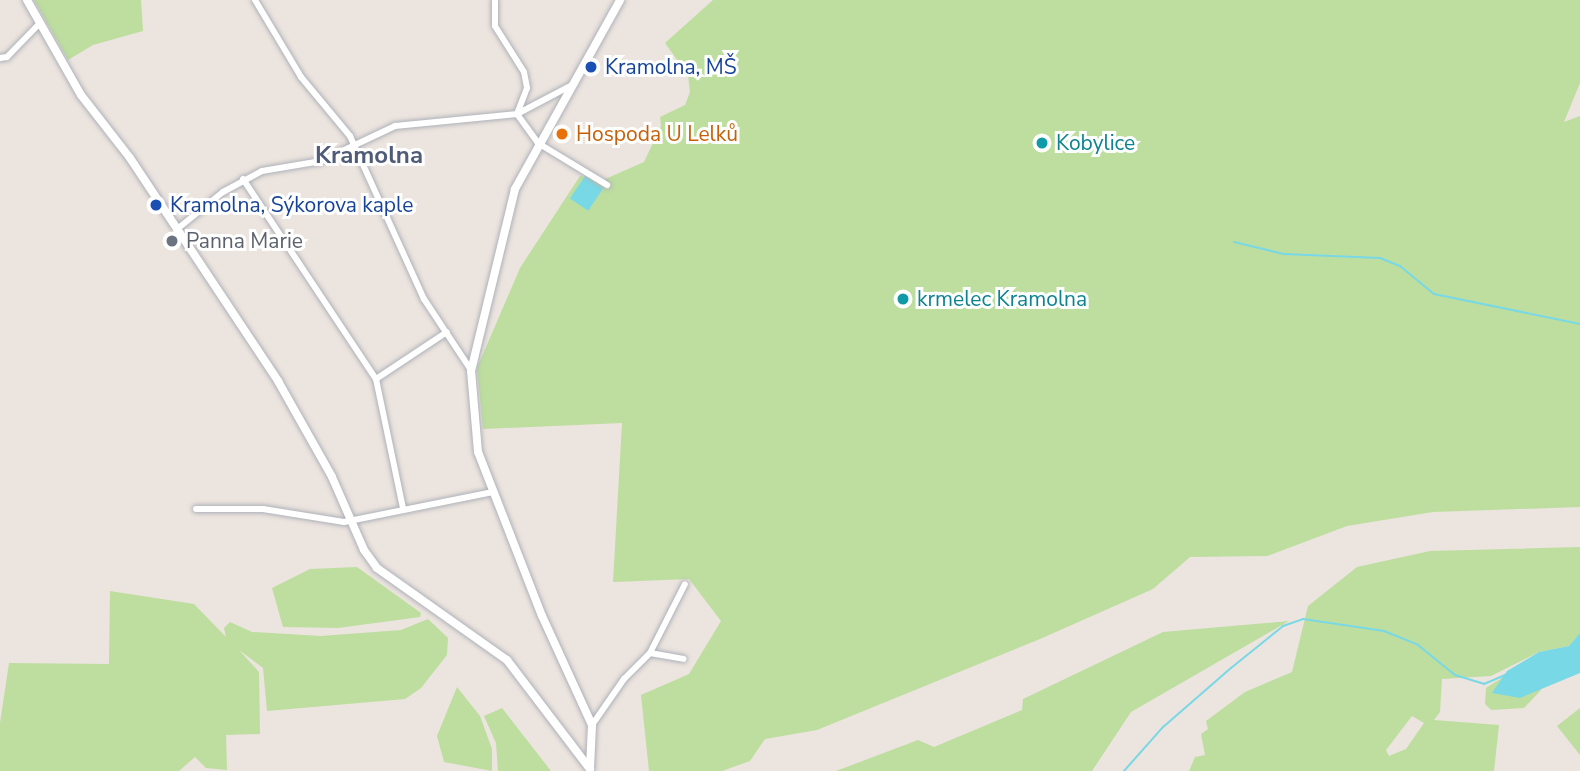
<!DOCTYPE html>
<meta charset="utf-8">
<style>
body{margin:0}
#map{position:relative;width:1580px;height:771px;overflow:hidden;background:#ece4de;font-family:"Nunito Sans",sans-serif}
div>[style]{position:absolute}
.green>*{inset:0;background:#bdde9f}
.water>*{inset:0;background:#79d8e5;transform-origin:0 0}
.stream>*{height:2px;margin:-1px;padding:0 1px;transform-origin:1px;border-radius:1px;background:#79d8e5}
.roads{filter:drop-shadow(0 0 2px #aeb2ba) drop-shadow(0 0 2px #aeb2ba)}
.minor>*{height:6px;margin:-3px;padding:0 3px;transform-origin:3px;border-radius:3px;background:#fff}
.tertiary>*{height:8px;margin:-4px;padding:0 4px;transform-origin:4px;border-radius:4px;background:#fff}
.dots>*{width:19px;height:19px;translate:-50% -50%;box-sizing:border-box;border:4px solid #fff;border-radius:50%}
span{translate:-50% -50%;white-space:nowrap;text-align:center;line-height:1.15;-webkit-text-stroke:6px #fff;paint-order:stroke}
.transit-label{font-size:21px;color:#164399}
.left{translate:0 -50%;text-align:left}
.food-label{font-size:21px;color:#c56008}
.culture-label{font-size:21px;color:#0d838f}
.worship-label{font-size:21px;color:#5b616d}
.quarter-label{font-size:24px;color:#4f5c78;font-weight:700}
</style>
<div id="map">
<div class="green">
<div style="clip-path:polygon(34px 0,141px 0,143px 31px,93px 45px,68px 60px)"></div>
<div style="clip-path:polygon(713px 0,1580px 0,1580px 83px,1564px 122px,1580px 116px,1580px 507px,1433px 512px,1347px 526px,1267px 556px,1190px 557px,1153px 589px,1040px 639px,817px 730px,765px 739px,750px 761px,722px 771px,649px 771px,641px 695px,689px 674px,721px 621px,689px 579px,613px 582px,622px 423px,483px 429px,477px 368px,520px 268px,580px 176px,603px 180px,644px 162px,661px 126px,660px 117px,685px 105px,690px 92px,688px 75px,665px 43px)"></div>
<div style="clip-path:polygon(evenodd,1580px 547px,1580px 633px,1569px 646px,1539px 652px,1491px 676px,1442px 679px,1440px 712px,1434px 720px,1499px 725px,1494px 771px,1189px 771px,1195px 757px,1205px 755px,1201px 734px,1208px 729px,1206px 721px,1245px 692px,1292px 672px,1308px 606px,1357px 567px,1430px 551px,1580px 547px,1412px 716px,1424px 723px,1406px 749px,1389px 756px,1386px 750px,1412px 716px)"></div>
<div style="clip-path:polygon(357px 567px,421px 613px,420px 617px,338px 628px,283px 627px,272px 588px,310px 569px)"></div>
<div style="clip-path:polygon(110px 591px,194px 604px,226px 637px,224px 628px,230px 622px,252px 632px,321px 636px,401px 630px,428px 619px,448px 638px,447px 655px,421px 688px,405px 699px,267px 711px,263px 668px,239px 650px,259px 672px,260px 734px,226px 735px,227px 770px,206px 768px,195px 757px,179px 771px,0 771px,0 723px,9px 663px,109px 664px)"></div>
<div style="clip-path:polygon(1289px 621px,1131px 712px,1092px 771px,836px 771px,918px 740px,934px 747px,1022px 710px,1023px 699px,1163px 632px)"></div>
<div style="clip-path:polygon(1525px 663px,1541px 690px,1524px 708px,1491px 710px,1485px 704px,1486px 688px)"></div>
<div style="clip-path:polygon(457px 687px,480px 716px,492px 749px,492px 771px,444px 762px,437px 736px)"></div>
<div style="clip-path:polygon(502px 708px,551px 771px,498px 771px,496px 743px,484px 716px)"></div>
<div style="clip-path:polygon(1580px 708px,1580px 755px,1557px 726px)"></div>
</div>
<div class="water">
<div style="left:585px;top:176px;width:22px;height:27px;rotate:34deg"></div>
<div style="clip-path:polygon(1580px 633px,1580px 673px,1520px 698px,1492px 693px,1507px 671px,1539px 652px,1569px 646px)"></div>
</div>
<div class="stream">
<div style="left:1234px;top:242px;width:51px;rotate:13.5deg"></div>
<div style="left:1284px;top:254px;width:96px;rotate:2.4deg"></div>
<div style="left:1380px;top:258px;width:22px;rotate:22deg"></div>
<div style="left:1400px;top:266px;width:44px;rotate:39.5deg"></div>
<div style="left:1434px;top:294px;width:149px;rotate:11.6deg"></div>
<div style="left:1124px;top:771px;width:57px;rotate:-48.5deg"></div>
<div style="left:1162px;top:728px;width:91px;rotate:-41deg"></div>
<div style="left:1231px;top:668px;width:67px;rotate:-38.9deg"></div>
<div style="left:1283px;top:626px;width:21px;rotate:-19deg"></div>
<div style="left:1303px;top:619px;width:82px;rotate:8.4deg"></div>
<div style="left:1384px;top:631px;width:37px;rotate:22deg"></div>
<div style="left:1418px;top:645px;width:48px;rotate:39deg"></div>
<div style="left:1455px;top:675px;width:30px;rotate:17deg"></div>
<div style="left:1484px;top:684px;width:23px;rotate:-23deg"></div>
</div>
<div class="roads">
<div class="minor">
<div style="left:255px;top:0;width:90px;rotate:59.1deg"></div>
<div style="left:301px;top:77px;width:77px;rotate:50.3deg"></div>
<div style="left:350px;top:136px;width:179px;rotate:65.6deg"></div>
<div style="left:424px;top:299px;width:85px;rotate:56.5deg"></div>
<div style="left:495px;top:0;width:26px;rotate:90deg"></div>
<div style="left:495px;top:26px;width:54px;rotate:57.8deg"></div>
<div style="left:524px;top:72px;width:16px;rotate:79deg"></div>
<div style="left:527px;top:88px;width:28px;rotate:111deg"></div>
<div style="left:517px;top:114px;width:36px;rotate:54deg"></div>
<div style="left:538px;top:143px;width:81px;rotate:31.3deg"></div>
<div style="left:0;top:58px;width:7px;rotate:-8deg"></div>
<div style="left:7px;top:57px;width:46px;rotate:-45.9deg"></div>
<div style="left:243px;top:179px;width:240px;rotate:56.4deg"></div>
<div style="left:376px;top:379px;width:132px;rotate:78.2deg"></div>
<div style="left:176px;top:230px;width:60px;rotate:-39deg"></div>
<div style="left:223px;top:192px;width:44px;rotate:-28.3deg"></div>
<div style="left:262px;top:171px;width:60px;rotate:-9.6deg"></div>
<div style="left:321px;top:161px;width:82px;rotate:-25.3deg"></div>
<div style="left:395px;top:126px;width:123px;rotate:-5.6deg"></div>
<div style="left:517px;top:114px;width:62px;rotate:-27.8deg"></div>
<div style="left:376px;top:379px;width:85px;rotate:-33.5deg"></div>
<div style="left:196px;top:509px;width:67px"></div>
<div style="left:263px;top:509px;width:82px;rotate:9.1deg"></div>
<div style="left:344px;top:522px;width:152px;rotate:-11.4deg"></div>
<div style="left:650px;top:653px;width:34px;rotate:10deg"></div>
<div style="left:592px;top:725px;width:56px;rotate:-55.2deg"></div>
<div style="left:624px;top:679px;width:37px;rotate:-45deg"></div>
<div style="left:650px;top:653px;width:77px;rotate:-63.1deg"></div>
</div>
<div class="tertiary">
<div style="left:27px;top:0;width:109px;rotate:60.4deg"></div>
<div style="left:81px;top:95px;width:80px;rotate:52.1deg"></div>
<div style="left:130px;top:158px;width:268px;rotate:56.4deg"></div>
<div style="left:278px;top:381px;width:110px;rotate:60.6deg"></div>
<div style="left:332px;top:477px;width:80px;rotate:66.3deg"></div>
<div style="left:364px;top:550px;width:22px;rotate:54deg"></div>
<div style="left:377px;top:568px;width:159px;rotate:35.3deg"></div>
<div style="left:507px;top:660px;width:137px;rotate:52.7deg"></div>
<div style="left:590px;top:768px;width:43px;rotate:-87.3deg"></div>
<div style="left:592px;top:725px;width:120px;rotate:-114.6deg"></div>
<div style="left:542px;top:616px;width:176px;rotate:-111.3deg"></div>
<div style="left:478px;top:452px;width:81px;rotate:-94.9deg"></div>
<div style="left:471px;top:371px;width:187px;rotate:-76.4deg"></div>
<div style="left:515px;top:189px;width:216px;rotate:-60.9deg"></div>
</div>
</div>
<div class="dots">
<div style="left:591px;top:67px;background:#1a4fb4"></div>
<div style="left:562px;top:134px;background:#e8710a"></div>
<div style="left:1042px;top:143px;background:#0f9aa8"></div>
<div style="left:156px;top:205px;background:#1a4fb4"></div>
<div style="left:172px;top:241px;background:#6b7280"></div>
<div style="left:903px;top:299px;background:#0f9aa8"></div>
</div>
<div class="transit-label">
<span class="left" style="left:605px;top:67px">Kramolna, MŠ</span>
<span class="left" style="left:170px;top:205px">Kramolna, Sýkorova kaple</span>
</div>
<div class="food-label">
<span class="left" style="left:576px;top:134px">Hospoda U Lelků</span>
</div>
<div class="culture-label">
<span class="left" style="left:1056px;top:143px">Kobylice</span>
<span class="left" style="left:917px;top:299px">krmelec Kramolna</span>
</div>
<div class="worship-label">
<span class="left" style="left:186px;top:241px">Panna Marie</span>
</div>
<div class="quarter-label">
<span style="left:369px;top:156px">Kramolna</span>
</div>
</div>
